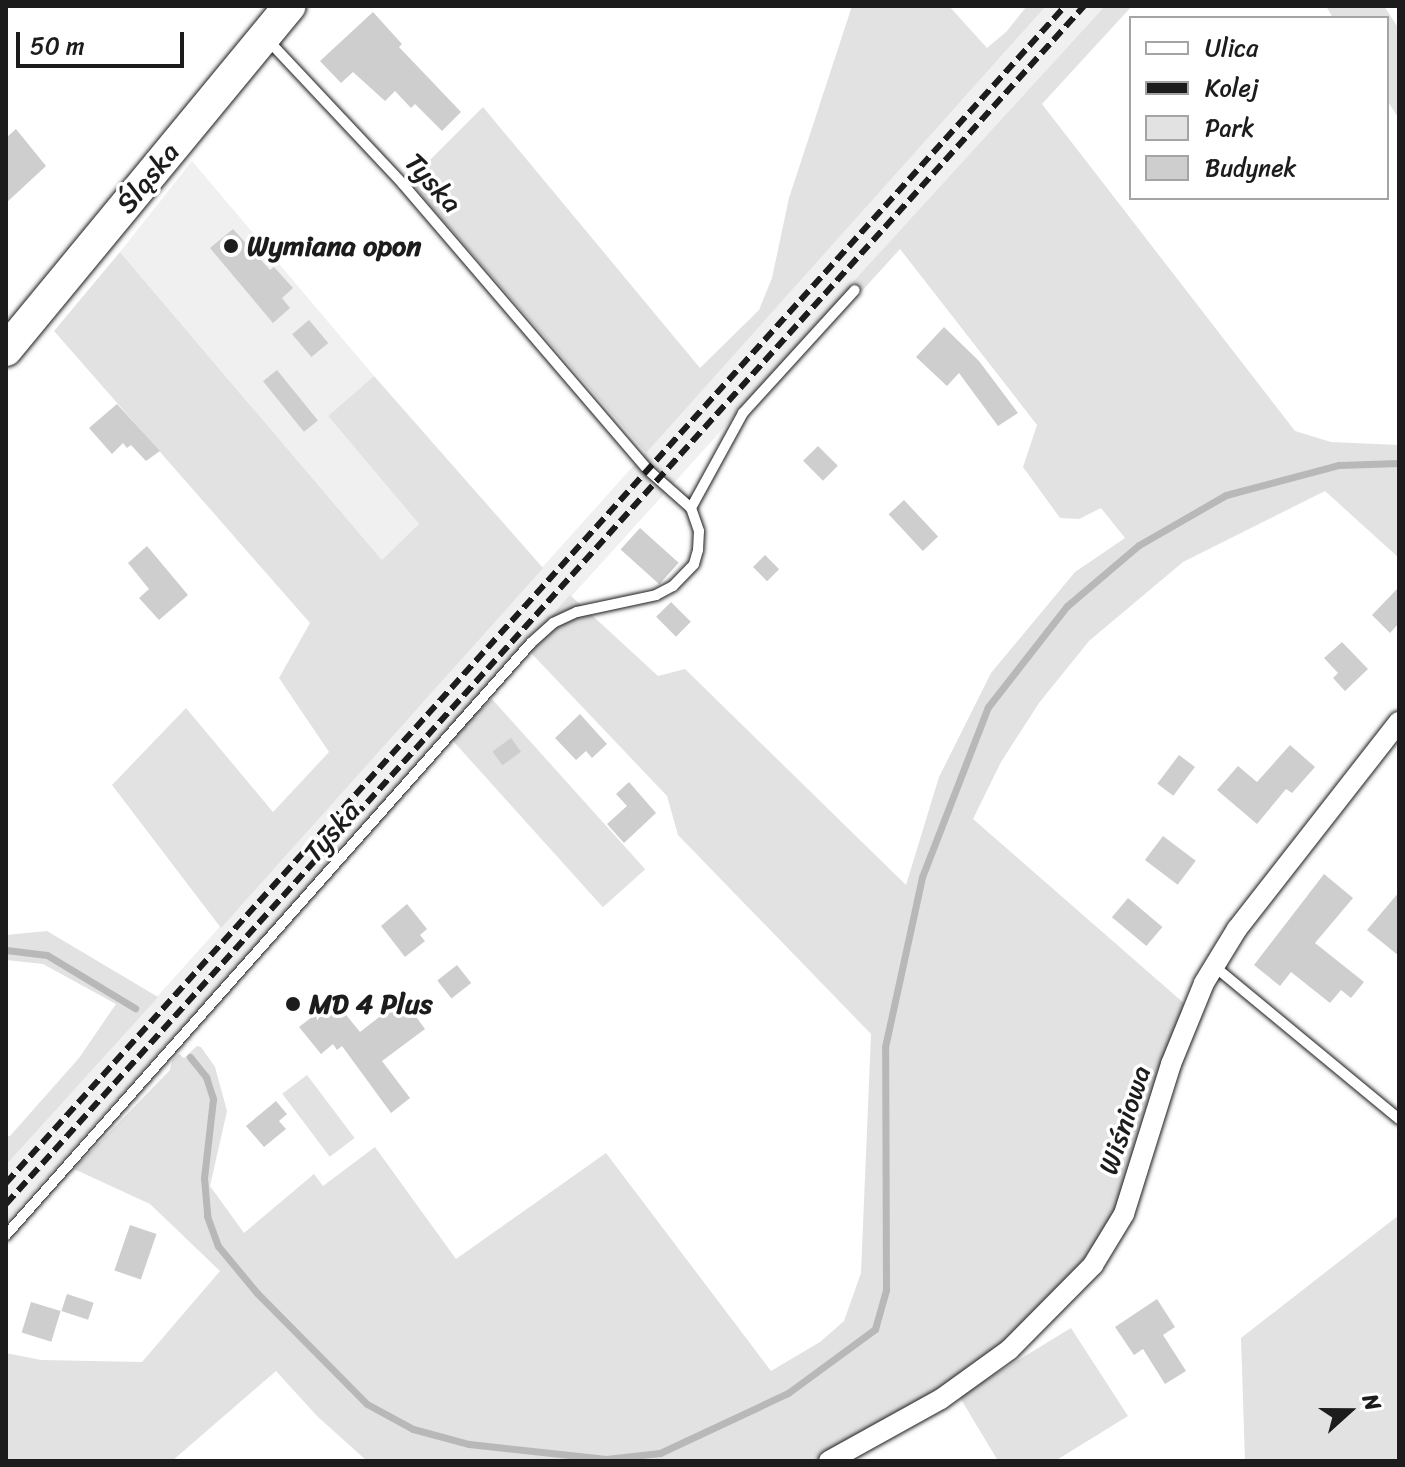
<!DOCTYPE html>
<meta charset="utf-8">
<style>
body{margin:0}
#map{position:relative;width:1405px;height:1467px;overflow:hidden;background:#fff;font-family:Sriracha,sans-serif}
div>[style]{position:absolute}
.built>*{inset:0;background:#f0f0f0}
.green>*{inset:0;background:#e2e2e2;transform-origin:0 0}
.stream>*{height:7px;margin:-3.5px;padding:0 3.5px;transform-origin:3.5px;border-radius:3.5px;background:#b8b8b8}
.building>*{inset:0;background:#cecece;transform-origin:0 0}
.roads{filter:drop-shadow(0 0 2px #1c1c1c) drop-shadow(0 0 2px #1c1c1c)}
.lane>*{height:10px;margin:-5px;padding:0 5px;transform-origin:5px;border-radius:5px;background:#fff}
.street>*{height:20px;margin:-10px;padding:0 10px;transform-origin:10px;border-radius:10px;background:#fff}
.primary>*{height:32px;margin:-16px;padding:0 16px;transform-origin:16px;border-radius:16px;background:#fff}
.rail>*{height:6px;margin-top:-3px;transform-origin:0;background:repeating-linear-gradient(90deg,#1c1c1c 0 12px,transparent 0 18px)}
.dots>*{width:22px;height:22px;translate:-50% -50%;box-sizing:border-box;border:4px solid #fff;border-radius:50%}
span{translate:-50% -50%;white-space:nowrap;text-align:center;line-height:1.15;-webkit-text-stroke:7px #fff;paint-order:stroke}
.street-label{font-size:28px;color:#1c1c1c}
.poi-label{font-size:28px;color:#1c1c1c;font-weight:700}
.left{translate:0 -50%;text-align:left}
.frame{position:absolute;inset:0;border:8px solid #1c1c1c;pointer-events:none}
.legend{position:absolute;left:1129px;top:16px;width:260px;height:184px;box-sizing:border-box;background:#fff;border:2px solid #a4a4a4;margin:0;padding:10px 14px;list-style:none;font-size:24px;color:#1c1c1c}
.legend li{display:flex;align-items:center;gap:16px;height:40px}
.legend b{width:40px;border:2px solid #a4a4a4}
.north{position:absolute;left:1309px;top:1371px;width:80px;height:80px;-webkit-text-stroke:6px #fff;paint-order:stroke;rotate:69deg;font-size:22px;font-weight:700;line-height:32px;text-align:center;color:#1c1c1c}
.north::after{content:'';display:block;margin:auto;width:28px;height:36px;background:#1c1c1c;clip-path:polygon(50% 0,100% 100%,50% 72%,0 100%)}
.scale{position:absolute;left:16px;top:32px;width:168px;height:36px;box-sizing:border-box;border:4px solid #1c1c1c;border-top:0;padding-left:10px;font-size:24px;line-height:28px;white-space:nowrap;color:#1c1c1c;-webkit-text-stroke:6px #fff;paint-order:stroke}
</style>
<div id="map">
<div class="built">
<div style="clip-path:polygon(1046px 6px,1105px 6px,6px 1222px,6px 1165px)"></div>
<div style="clip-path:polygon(192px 161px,374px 376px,328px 416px,419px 524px,383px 561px,120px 252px)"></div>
</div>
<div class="green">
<div style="clip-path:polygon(852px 6px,949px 6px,987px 48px,1006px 32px,1027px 6px,1046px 6px,646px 453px,409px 181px,483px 107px,700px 368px,759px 310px,772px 278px,789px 198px)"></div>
<div style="clip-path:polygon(1105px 6px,1132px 6px,1042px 104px,1295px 431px,1331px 442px,1399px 445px,1399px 558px,1325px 491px,1183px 562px,1089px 641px,1039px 703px,1001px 762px,973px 819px,1186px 1005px,1112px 1221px,1054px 1301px,971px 1373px,815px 1461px,367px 1461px,317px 1416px,276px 1371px,172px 1461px,6px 1461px,6px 1353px,41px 1360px,142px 1362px,220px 1271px,150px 1204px,74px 1169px,170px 1070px,172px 1061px,179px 1054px,184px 1058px,197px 1046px,201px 1047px,215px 1067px,227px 1111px,210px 1186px,244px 1233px,314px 1174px,323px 1186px,375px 1147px,456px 1259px,606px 1153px,771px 1371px,820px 1342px,844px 1321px,861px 1273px,871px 1034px,678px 835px,667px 796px,532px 654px,527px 643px,570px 595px,658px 676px,685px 669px,906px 885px,939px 777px,991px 673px,1075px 572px,1125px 538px,1101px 508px,1079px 519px,1060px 518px,1023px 467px,1037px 425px,900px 249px,861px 292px,853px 282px)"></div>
<div style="clip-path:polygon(1326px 6px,1384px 6px,1399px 29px,1399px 119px,1387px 100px,1387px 18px,1333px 18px)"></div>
<div style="clip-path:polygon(120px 252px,382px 560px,419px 524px,328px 416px,374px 376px,543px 568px,221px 928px,112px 785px,186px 708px,273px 812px,329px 752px,279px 678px,310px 623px,54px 331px)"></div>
<div style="left:492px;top:699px;width:229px;height:57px;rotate:48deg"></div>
<div style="clip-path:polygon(47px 931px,158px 997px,6px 1165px,6px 1136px,10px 1136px,79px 1058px,116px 1004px,43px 964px,6px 960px,6px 935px)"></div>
<div style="left:307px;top:1075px;width:79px;height:31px;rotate:53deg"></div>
<div style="clip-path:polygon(1399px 1215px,1399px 1461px,1245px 1461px,1241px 1338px)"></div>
<div style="clip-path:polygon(1071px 1328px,1128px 1416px,1055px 1461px,998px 1461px,959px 1396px)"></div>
</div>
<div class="stream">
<div style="left:6px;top:950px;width:41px;rotate:7deg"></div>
<div style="left:47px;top:955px;width:103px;rotate:31.1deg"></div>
<div style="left:190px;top:1057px;width:26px;rotate:51deg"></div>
<div style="left:206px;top:1077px;width:23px;rotate:72deg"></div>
<div style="left:213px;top:1099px;width:80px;rotate:96.5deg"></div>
<div style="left:204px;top:1178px;width:38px;rotate:85deg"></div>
<div style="left:207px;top:1216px;width:32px;rotate:70deg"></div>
<div style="left:218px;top:1246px;width:61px;rotate:50.3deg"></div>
<div style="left:257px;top:1293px;width:156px;rotate:45.3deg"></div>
<div style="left:367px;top:1404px;width:52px;rotate:28.5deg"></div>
<div style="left:413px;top:1429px;width:58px;rotate:15deg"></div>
<div style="left:469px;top:1444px;width:138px;rotate:6.2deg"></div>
<div style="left:606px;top:1459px;width:54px;rotate:-6.3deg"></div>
<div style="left:660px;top:1453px;width:141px;rotate:-25.1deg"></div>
<div style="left:788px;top:1393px;width:108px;rotate:-36.3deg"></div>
<div style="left:875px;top:1329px;width:41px;rotate:-74.2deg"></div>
<div style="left:886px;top:1290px;width:243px;rotate:-90.2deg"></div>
<div style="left:885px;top:1047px;width:174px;rotate:-77.7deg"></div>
<div style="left:922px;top:877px;width:182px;rotate:-68.8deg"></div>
<div style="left:988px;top:707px;width:128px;rotate:-52deg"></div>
<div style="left:1067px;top:606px;width:94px;rotate:-40.3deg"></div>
<div style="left:1139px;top:545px;width:100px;rotate:-29.9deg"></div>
<div style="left:1226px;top:495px;width:117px;rotate:-14.9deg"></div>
<div style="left:1339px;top:465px;width:60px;rotate:-1.9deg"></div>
</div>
<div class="building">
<div style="clip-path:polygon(373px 12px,402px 44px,399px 47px,461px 112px,442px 131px,415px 104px,411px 108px,395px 91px,385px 101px,353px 72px,341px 83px,320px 61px)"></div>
<div style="clip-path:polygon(16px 129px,46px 166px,6px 203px,6px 138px)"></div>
<div style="clip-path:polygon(233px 229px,270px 270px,274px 267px,293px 288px,282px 298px,290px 308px,273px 323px,210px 248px)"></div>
<div style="left:309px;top:320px;width:30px;height:22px;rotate:50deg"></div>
<div style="clip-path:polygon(944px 327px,979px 361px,1018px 413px,998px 426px,959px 373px,947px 386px,916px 357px)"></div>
<div style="left:277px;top:370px;width:65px;height:18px;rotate:51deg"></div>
<div style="clip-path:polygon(117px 404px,160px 451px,146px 461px,131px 445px,127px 448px,123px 443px,112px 454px,89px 428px)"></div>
<div style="left:818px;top:446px;width:28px;height:21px;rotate:45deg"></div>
<div style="left:904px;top:500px;width:50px;height:21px;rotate:47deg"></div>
<div style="left:640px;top:528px;width:52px;height:29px;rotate:42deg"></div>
<div style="clip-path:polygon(147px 546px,188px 595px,159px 620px,139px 598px,149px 589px,128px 563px)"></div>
<div style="left:765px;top:555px;width:20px;height:17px;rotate:45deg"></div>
<div style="clip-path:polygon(1399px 587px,1399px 623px,1390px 633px,1372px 615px)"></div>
<div style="left:671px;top:602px;width:28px;height:21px;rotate:45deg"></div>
<div style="clip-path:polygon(1342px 642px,1368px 669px,1345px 691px,1333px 678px,1338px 673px,1324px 658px)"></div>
<div style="clip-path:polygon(580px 714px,607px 744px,592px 758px,586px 751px,576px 760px,555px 738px)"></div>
<div style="left:511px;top:738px;width:17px;height:23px;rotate:54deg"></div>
<div style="clip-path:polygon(1290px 745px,1315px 767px,1292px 793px,1286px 789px,1257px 824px,1217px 790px,1238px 766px,1257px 782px)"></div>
<div style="left:1179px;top:755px;width:20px;height:36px;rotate:37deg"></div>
<div style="clip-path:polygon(629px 782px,656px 813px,624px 843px,607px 824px,627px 806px,616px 794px)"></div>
<div style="left:1163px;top:836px;width:41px;height:30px;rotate:37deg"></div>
<div style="clip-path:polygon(1324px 874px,1353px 898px,1315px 943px,1364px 982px,1351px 998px,1341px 990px,1330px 1003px,1291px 972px,1280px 986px,1254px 965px)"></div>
<div style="clip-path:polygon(1399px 892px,1399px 956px,1367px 930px)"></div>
<div style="left:1128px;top:898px;width:45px;height:25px;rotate:40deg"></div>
<div style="clip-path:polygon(407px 904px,427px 929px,420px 935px,425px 941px,405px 957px,381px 926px)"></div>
<div style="left:457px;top:965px;width:23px;height:25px;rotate:52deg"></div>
<div style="clip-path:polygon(334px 1000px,360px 1032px,392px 1007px,395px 1011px,406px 1003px,425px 1029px,382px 1061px,410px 1098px,391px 1113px,342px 1046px,337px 1050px,333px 1044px,321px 1054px,299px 1027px)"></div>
<div style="clip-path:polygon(276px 1101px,287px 1114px,279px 1121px,286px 1129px,264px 1147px,246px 1126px)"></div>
<div style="left:130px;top:1225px;width:28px;height:48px;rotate:19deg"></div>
<div style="left:67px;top:1294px;width:28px;height:18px;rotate:18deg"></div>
<div style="clip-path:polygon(1157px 1299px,1175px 1327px,1163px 1335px,1186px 1371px,1165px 1384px,1143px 1349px,1134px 1355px,1115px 1327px)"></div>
<div style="left:31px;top:1302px;width:31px;height:32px;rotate:17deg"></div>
</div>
<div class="roads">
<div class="lane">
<div style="left:691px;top:508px;width:108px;rotate:-61.3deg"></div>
<div style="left:743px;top:413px;width:166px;rotate:-47.7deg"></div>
<div style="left:1214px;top:966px;width:240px;rotate:39.6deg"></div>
<div style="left:6px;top:1235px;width:791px;rotate:-48.43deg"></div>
<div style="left:531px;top:643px;width:30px;rotate:-42deg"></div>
<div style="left:553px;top:623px;width:26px;rotate:-25deg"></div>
<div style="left:577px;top:612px;width:81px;rotate:-12.1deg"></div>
<div style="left:656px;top:595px;width:19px;rotate:-28deg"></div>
<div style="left:673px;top:586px;width:30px;rotate:-46deg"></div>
<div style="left:694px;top:564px;width:15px;rotate:-74deg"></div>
<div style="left:698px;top:550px;width:19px;rotate:-87deg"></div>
<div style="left:699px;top:531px;width:24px;rotate:-109deg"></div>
<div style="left:691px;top:508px;width:57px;rotate:-138.5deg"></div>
<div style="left:648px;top:470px;width:377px;rotate:-130.6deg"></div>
<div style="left:403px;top:184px;width:199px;rotate:-133.2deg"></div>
</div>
<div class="street">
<div style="left:829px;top:1461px;width:128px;rotate:-29deg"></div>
<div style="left:941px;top:1399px;width:84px;rotate:-35.8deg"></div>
<div style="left:1009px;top:1350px;width:120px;rotate:-45.3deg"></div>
<div style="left:1093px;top:1265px;width:60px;rotate:-58.7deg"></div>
<div style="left:1124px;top:1214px;width:157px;rotate:-72.6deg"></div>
<div style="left:1171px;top:1064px;width:87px;rotate:-67.8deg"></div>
<div style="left:1204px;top:983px;width:63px;rotate:-58.6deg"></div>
<div style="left:1237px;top:929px;width:263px;rotate:-52deg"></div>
</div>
<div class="primary">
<div style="left:6px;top:350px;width:446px;rotate:-50.5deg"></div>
</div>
</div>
<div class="rail">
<div style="left:6px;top:1183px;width:1583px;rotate:-48.02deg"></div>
<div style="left:6px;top:1204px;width:1612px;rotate:-48.02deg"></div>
</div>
<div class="dots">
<div style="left:231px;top:246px;background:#1c1c1c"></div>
<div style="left:293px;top:1004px;background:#1c1c1c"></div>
</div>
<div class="street-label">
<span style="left:148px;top:178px;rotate:-51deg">Śląska</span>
<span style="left:433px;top:183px;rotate:48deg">Tyska</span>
<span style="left:332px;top:832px;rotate:-49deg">Tyska</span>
<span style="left:1125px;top:1120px;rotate:-72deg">Wiśniowa</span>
</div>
<div class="poi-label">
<span class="left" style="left:247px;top:246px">Wymiana opon</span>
<span class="left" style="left:309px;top:1004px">MD 4 Plus</span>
</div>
<div class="frame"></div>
<ul class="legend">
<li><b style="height:10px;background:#fff"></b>Ulica</li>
<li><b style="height:10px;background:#1c1c1c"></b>Kolej</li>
<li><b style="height:22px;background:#e2e2e2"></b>Park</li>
<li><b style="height:22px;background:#cecece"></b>Budynek</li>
</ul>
<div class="north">N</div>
<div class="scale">50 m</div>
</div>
